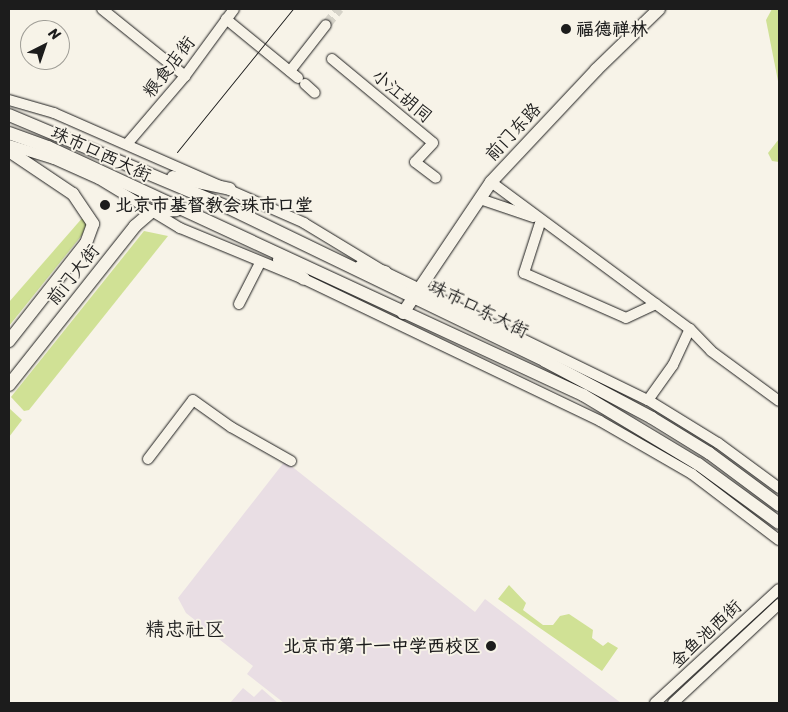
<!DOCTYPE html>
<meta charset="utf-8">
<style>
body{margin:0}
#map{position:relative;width:788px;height:712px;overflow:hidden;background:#f7f3e8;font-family:Sriracha,"LXGW WenKai TC",sans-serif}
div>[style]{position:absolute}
.built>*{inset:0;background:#e9dee4}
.green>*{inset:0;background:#d0e195}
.minor-tunnel>*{height:10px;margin-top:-5px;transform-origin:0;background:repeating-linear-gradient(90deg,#d6d3c9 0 10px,transparent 0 15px)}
.roads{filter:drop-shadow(0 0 1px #1c1c1c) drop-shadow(0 0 1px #1c1c1c)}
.minor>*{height:10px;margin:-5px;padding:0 5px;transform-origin:5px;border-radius:5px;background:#f7f3e8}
.major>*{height:12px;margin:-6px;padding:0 6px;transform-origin:6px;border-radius:6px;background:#f7f3e8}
.tram>*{height:1px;margin:-0.5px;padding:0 0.5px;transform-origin:0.5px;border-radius:0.5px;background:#1c1c1c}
.dots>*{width:14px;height:14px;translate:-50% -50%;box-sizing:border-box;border:2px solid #f7f3e8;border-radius:50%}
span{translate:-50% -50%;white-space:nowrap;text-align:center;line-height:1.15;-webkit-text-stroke:4px #f7f3e8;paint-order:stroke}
.poi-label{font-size:18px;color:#1c1c1c;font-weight:700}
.left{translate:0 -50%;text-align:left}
.right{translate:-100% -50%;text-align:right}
.street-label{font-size:18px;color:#1c1c1c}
.quarter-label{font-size:20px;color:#1c1c1c}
.frame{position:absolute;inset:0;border:10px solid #1c1c1c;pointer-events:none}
.north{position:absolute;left:20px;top:20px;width:50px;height:50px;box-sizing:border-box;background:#f7f3e8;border:1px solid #9f9d96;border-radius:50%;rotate:41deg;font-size:14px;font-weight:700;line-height:20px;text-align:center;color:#1c1c1c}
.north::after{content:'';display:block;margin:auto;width:18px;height:22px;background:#1c1c1c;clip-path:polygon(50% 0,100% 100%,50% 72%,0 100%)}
</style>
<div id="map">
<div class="built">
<div style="clip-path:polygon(285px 461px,475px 612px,485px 599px,621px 703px,284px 703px,247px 674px,253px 666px,186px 613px,178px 598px)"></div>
<div style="clip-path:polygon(243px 688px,254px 697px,262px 689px,278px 703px,230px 703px)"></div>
</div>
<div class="green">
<div style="clip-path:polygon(772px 9px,779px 9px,779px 86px,766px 20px)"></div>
<div style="clip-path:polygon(779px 139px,779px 162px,772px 161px,768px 153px)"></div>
<div style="clip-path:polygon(84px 216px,86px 225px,82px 235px,9px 326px,9px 302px)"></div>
<div style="clip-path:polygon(144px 231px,168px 236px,29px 410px,24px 411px,11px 397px)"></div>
<div style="clip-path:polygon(9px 408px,22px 420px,9px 437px)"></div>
<div style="clip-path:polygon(509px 585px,526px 603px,523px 610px,543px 625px,553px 625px,560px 616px,569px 614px,593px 630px,592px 638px,603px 646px,608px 642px,618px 648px,602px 671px,498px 599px)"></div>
</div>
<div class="minor-tunnel">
<div style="left:326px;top:25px;width:21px;rotate:-51deg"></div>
</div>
<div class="roads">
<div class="minor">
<div style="left:102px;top:9px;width:107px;rotate:38.9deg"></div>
<div style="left:226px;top:19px;width:93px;rotate:39.3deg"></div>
<div style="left:332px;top:59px;width:131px;rotate:39.7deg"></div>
<div style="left:433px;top:143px;width:26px;rotate:133deg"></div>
<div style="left:415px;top:162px;width:26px;rotate:37deg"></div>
<div style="left:290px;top:71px;width:58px;rotate:-52deg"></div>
<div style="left:305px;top:84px;width:13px;rotate:42deg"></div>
<div style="left:9px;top:100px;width:47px;rotate:16.1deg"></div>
<div style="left:54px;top:113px;width:273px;rotate:23.7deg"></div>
<div style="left:304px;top:223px;width:95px;rotate:31.2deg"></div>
<div style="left:385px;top:272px;width:292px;rotate:26deg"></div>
<div style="left:648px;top:400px;width:82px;rotate:31.6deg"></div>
<div style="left:718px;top:443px;width:76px;rotate:36.4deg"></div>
<div style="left:127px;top:144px;width:89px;rotate:-49.5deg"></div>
<div style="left:185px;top:76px;width:83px;rotate:-53.8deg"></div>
<div style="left:9px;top:145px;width:47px;rotate:17.3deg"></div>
<div style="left:54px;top:159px;width:49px;rotate:24deg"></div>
<div style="left:99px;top:179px;width:95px;rotate:31.2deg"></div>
<div style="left:180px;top:228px;width:134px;rotate:22.4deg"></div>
<div style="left:304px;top:279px;width:328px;rotate:25.6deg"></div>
<div style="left:600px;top:421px;width:106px;rotate:29.9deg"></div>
<div style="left:692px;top:474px;width:109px;rotate:37.2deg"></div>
<div style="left:491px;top:182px;width:247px;rotate:36.5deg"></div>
<div style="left:690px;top:329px;width:30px;rotate:46deg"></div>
<div style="left:711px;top:351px;width:84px;rotate:36.3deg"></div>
<div style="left:480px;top:199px;width:56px;rotate:18.8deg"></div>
<div style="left:541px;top:220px;width:56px;rotate:107.8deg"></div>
<div style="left:524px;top:273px;width:111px;rotate:23.8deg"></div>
<div style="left:626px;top:318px;width:33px;rotate:-25deg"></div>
<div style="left:239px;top:304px;width:46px;rotate:-62.9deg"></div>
<div style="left:648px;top:400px;width:43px;rotate:-54.5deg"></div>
<div style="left:673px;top:365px;width:40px;rotate:-65deg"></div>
<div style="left:148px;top:459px;width:74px;rotate:-52.7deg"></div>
<div style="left:193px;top:400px;width:47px;rotate:35.4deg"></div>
<div style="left:231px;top:427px;width:69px;rotate:29.5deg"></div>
<div style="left:655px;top:703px;width:168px;rotate:-42.6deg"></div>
<div style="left:673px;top:703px;width:145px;rotate:-43deg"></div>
</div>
<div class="major">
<div style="left:9px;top:115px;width:234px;rotate:22.8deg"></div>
<div style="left:225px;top:206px;width:356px;rotate:25.8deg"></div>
<div style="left:545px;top:361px;width:121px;rotate:28deg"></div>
<div style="left:652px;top:418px;width:67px;rotate:31.6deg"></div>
<div style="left:709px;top:453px;width:87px;rotate:36.6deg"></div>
<div style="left:9px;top:133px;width:41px;rotate:19.7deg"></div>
<div style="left:48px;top:147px;width:590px;rotate:24.87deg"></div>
<div style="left:583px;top:395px;width:134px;rotate:31deg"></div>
<div style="left:698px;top:464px;width:100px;rotate:36.1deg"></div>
<div style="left:9px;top:151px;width:77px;rotate:33.9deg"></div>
<div style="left:73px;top:194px;width:36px;rotate:56deg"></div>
<div style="left:93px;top:224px;width:20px;rotate:110deg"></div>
<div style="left:86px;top:243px;width:125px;rotate:128.2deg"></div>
<div style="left:173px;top:177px;width:58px;rotate:11.9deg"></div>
<div style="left:279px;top:260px;width:31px;rotate:37deg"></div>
<div style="left:361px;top:266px;width:25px;rotate:14deg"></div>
<div style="left:403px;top:313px;width:158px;rotate:-56.1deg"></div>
<div style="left:491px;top:182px;width:154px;rotate:-46.8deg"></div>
<div style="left:596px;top:70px;width:88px;rotate:-44.1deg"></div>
<div style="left:9px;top:385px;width:203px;rotate:-51.6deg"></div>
<div style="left:135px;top:226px;width:23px;rotate:-41deg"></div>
<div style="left:152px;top:211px;width:24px;rotate:-2deg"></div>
</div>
</div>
<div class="tram">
<div style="left:177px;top:152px;width:184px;rotate:-51deg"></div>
</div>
<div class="dots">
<div style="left:566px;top:29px;background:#1c1c1c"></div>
<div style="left:105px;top:205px;background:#1c1c1c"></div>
<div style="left:491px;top:646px;background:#1c1c1c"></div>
</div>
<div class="poi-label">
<span class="left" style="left:576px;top:29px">福德禅林</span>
<span class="left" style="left:115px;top:205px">北京市基督教会珠市口堂</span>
<span class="right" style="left:481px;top:646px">北京市第十一中学西校区</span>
</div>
<div class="street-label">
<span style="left:169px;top:67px;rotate:-52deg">粮食店街</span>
<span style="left:402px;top:96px;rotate:40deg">小江胡同</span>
<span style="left:513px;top:132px;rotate:-47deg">前门东路</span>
<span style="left:101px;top:154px;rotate:25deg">珠市口西大街</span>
<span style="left:73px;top:275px;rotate:-51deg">前门大街</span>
<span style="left:479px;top:309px;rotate:26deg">珠市口东大街</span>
<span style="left:706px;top:634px;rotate:-43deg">金鱼池西街</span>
</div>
<div class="quarter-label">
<span style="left:185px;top:629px">精忠社区</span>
</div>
<div class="frame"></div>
<div class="north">N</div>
</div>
